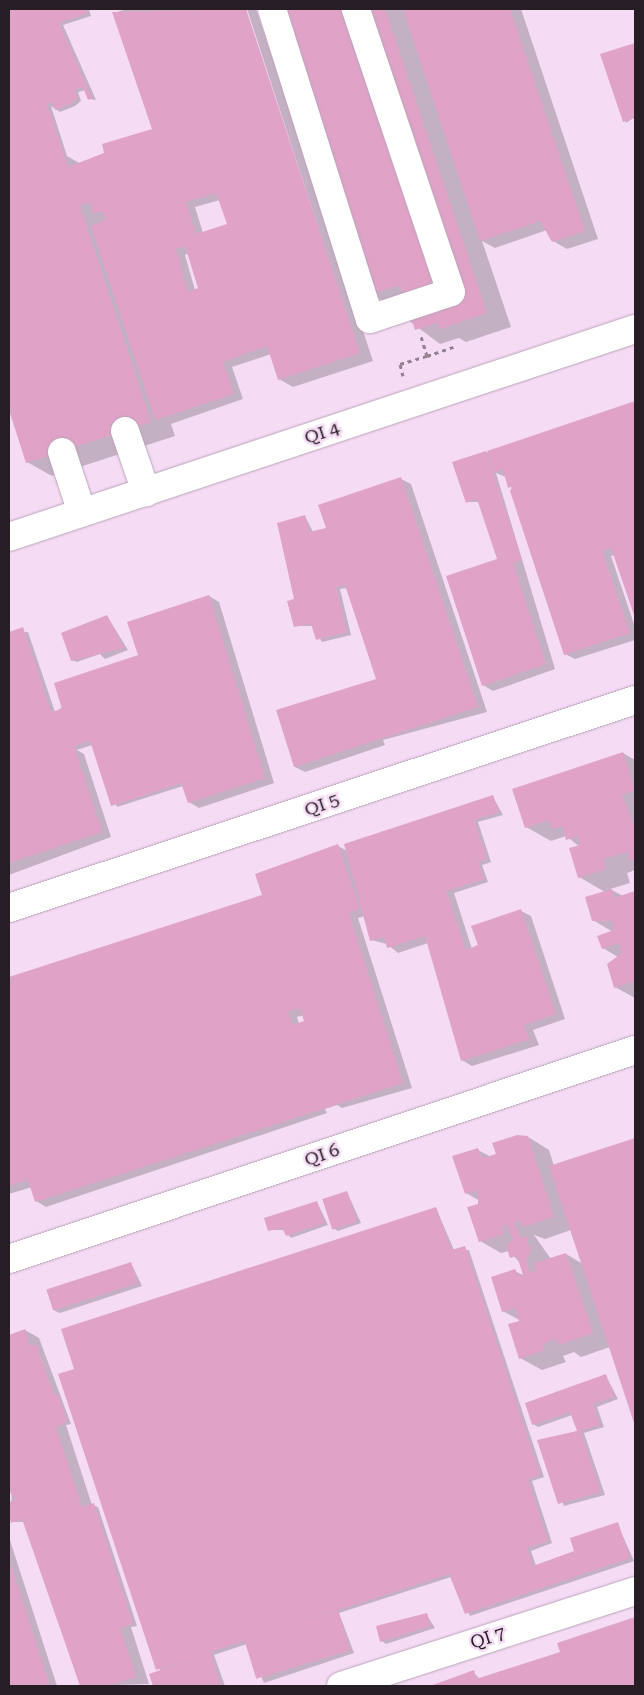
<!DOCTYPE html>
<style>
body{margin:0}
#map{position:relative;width:644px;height:1695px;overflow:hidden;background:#f5dcf4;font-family:"Roboto Serif",serif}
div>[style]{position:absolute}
.shadow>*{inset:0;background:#0003}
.building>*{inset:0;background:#e0a3c7;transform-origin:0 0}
.path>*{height:3px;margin-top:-1.5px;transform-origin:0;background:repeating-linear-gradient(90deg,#938192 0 4px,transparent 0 8px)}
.roads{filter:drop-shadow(0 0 1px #baa2b9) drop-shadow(0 0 1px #baa2b9)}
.minor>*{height:28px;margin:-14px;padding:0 14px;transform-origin:14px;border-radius:14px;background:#fff}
span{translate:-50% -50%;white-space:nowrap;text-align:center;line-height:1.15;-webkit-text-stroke:5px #f5dcf4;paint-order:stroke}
.street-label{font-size:18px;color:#261d25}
.frame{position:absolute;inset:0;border:10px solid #261d25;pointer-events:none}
</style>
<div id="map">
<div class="shadow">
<div style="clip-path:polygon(evenodd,9px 9px,89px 9px,91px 16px,63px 25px,96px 100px,89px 99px,86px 90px,78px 92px,81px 101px,75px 106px,60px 112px,51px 106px,67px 156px,81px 164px,153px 130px,114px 13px,127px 9px,244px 9px,361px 359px,247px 9px,256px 9px,373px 361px,293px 387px,279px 379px,271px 354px,232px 367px,243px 399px,171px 424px,175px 436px,52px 476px,27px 462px,9px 405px,9px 9px,220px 200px,228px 225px,203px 233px,195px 207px,220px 200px,9px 9px,189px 253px,199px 289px,195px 290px,185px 255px,189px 253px)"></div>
<div style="clip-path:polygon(282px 9px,521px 9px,598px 239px,567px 249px,553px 241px,547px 230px,495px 248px,482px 241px,511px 327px,466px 342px,459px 338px,440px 344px,372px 293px)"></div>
<div style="clip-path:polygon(635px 45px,635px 117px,626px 123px,602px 55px)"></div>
<div style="clip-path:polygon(635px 403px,635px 615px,615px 555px,611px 556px,635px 627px,635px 640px,575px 659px,565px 654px,512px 489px,506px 477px,496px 473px,555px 669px,493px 691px,483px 685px,500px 559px,479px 502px,467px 502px,486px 453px)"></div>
<div style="clip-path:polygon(401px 479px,411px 484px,487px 712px,383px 740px,385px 745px,305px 772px,295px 767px,278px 711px,378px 682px,347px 588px,340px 589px,351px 635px,322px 642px,313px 626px,295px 626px,305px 516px,313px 532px,327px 529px)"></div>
<div style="clip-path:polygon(209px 596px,219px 602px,274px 783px,199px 808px,189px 802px,183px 786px,117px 807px,92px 745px,77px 750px,84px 754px,111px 837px,9px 875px,9px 633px,28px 632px,55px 712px,138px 656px)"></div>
<div style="clip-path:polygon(107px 616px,128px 650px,105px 659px,100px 654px,77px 662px,72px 660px)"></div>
<div style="clip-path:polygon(623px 753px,635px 760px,635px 870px,627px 873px,630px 883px,610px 889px,623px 896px,635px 892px,635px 998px,615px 987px,618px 957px,603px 948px,613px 932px,593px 920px,605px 892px,579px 877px,580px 847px,566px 836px,551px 841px,526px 827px)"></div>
<div style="clip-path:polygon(evenodd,493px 797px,503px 815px,478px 822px,491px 862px,482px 865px,488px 882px,454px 893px,472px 949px,521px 911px,531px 916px,565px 1019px,533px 1030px,539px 1045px,472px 1066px,462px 1060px,428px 943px,398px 953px,387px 944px,371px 940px,365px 916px,358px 918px,412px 1088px,342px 1108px,337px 1105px,325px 1109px,327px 1113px,46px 1207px,36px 1201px,32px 1187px,9px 1194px,9px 980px,264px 896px,338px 846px,347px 851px,493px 797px,304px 1015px,306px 1022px,299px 1024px,297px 1017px,304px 1015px)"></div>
<div style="clip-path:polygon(evenodd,528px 1137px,549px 1150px,554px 1166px,635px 1140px,635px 1424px,610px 1347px,581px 1357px,574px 1352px,563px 1356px,566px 1362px,542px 1370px,520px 1358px,521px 1321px,503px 1311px,515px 1271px,525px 1276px,521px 1264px,509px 1251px,501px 1253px,480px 1241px,480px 1201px,466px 1193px,478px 1150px,491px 1157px,528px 1137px,571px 1230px,583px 1264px,566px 1254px,551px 1259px,534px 1235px,545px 1239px,571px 1230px)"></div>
<div style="clip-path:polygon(347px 1192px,361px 1223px,338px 1231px,333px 1228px)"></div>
<div style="clip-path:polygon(317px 1202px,328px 1225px,291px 1238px,284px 1230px,269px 1230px)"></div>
<div style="clip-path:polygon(436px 1208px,454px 1250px,469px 1250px,544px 1477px,532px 1481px,552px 1543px,531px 1551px,536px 1566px,575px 1552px,617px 1523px,634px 1561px,470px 1616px,451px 1577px,339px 1613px,354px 1653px,264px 1683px,247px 1644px,214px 1655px,225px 1686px,155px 1686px,151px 1675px,161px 1672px,76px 1370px)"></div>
<div style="clip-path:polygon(131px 1263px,142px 1286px,60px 1313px,55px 1311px,48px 1290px)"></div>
<div style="clip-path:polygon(25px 1330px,39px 1338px,71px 1424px,66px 1425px,92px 1505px,98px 1507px,137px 1626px,131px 1627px,149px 1684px,81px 1686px,25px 1522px,12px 1522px,9px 1336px)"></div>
<div style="clip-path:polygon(606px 1376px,618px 1399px,597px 1407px,604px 1427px,584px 1433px,605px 1495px,564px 1506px,539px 1441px,578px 1431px,572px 1415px,538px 1427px,533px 1424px)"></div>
<div style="clip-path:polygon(9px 1537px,57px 1686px,9px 1686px)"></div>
<div style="clip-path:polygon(426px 1614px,435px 1628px,386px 1644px,382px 1641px)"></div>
<div style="clip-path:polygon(635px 1618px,635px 1686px,433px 1686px,473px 1672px,480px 1679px,562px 1653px,559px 1644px)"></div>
</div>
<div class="building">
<div style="clip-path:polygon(evenodd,9px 9px,86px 9px,87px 13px,59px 23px,92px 98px,88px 100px,83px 87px,74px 90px,77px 98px,70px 104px,55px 110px,52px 102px,47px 104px,68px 167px,104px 153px,102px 144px,152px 129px,112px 12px,246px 9px,360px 353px,278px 380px,267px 346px,223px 362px,234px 394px,155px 420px,91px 226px,106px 219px,103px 211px,94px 214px,90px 202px,80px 206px,151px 422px,26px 463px,9px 410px,9px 9px,216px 193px,227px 224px,196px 234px,186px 202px,216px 193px,9px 9px,185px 246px,198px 288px,188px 292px,176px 249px,185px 246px)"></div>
<div style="clip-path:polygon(280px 9px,385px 9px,487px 313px,440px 329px,438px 323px,415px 330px,400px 285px,371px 294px)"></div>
<div style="clip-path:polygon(403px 9px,510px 9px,585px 231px,552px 242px,540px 221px,480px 241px)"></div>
<div style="clip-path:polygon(635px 43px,635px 118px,623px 122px,600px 54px)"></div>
<div style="clip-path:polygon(635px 401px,635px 618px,611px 548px,602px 551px,630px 633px,564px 655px,510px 491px,513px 486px,508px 488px,503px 469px,494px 473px,487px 451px)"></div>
<div style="clip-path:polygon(486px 451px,522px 560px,513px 563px,546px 664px,482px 686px,446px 576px,497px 559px,477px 499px,466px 503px,452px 462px)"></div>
<div style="clip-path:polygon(401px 477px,478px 707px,294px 767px,276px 710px,376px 679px,345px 585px,336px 587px,347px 632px,316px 640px,311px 624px,294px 627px,287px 601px,294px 599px,277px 523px,305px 515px,309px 532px,326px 528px,318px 505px)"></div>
<div style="clip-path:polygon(209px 595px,265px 778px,188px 803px,181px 783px,111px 806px,90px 741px,74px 746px,102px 832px,9px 863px,9px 632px,23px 627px,51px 712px,62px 709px,54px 683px,138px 655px,127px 622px)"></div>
<div style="clip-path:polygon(107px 615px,124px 648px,71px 661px,61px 633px)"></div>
<div style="clip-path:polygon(623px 752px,635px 790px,622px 795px,635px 827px,635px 859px,629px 861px,627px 852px,603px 859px,606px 869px,578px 878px,569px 848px,580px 845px,578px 836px,566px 840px,562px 826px,553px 829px,549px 820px,525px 828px,512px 789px)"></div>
<div style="clip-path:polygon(493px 795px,499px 812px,474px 820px,487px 859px,478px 862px,484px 879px,446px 891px,466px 950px,478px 945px,471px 926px,521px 909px,556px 1014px,524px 1025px,530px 1039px,461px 1061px,425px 936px,387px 948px,384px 937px,370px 941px,344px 844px)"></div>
<div style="clip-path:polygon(evenodd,338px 844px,360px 909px,349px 913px,403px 1083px,35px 1202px,28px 1180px,9px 1186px,9px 977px,262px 895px,255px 874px,338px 844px,300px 1008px,304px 1021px,292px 1025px,288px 1012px,300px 1008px)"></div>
<div style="clip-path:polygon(612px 889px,614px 898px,635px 891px,635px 981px,614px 988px,607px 964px,622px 953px,619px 943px,602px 949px,597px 936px,614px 930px,612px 921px,592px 921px,585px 897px)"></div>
<div style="clip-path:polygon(517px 1135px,528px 1136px,554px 1217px,523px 1227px,520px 1221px,514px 1223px,521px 1238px,526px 1236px,531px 1250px,526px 1261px,530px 1273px,537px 1270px,534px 1263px,566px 1253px,593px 1333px,559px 1345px,556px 1339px,543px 1344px,545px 1350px,519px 1359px,508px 1324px,519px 1321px,515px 1308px,502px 1312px,491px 1277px,515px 1269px,518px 1276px,523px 1275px,517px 1256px,510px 1258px,506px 1246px,513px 1240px,507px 1225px,501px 1227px,504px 1234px,479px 1242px,467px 1207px,478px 1204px,478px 1196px,476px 1190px,465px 1194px,452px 1156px,478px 1148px,482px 1158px,496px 1154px,492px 1143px)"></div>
<div style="clip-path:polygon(635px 1138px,635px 1426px,549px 1166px)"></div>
<div style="left:347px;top:1191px;width:32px;height:26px;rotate:72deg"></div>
<div style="clip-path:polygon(317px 1201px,324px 1223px,286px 1236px,282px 1228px,268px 1231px,264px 1218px)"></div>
<div style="clip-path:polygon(436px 1207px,451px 1250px,465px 1246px,540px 1475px,528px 1479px,548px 1541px,527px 1548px,533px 1566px,574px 1551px,570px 1538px,618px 1522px,630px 1558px,465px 1614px,449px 1574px,210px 1652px,221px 1686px,153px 1686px,149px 1674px,189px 1660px,156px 1670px,58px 1374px,74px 1369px,61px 1329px)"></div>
<div style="left:131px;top:1262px;width:22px;height:89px;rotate:72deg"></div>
<div style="clip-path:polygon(25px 1329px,30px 1346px,36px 1344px,54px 1395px,58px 1394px,67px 1421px,56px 1428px,82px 1507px,94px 1503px,133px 1624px,120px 1628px,136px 1677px,107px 1686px,80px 1686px,22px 1519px,11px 1523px,9px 1516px,9px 1502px,16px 1500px,9px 1491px,9px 1335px)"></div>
<div style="clip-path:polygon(606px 1374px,614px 1397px,593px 1404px,600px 1425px,580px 1431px,601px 1492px,558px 1504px,537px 1440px,577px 1431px,570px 1412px,532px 1425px,525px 1403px)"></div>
<div style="clip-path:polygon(9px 1559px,22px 1599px,50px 1686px,9px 1686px)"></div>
<div style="left:338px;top:1611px;width:41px;height:98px;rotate:73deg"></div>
<div style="clip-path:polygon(427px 1613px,431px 1626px,380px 1642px,376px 1626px)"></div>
<div style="clip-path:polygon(635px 1617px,635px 1686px,430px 1686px,474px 1670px,476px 1679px,560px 1652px,557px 1643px)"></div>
</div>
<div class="path">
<div style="left:427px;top:356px;width:28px;rotate:-19deg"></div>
<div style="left:403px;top:376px;width:12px;rotate:-104deg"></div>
<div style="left:400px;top:364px;width:28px;rotate:-17deg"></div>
<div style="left:427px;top:356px;width:24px;rotate:-107deg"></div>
</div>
<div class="roads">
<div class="minor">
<div style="left:272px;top:9px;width:325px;rotate:72.5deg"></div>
<div style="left:370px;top:319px;width:85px;rotate:-18.4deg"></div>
<div style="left:451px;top:292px;width:299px;rotate:-108.6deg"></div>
<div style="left:125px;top:431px;width:65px;rotate:71deg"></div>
<div style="left:62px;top:452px;width:64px;rotate:71.8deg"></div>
<div style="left:9px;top:537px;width:660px;rotate:-18.38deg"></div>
<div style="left:9px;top:908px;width:660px;rotate:-18.38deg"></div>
<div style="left:9px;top:1259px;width:660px;rotate:-18.46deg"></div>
<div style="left:341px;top:1686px;width:309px;rotate:-17.9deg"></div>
</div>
</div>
<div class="street-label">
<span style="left:322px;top:433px;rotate:-18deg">QI 4</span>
<span style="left:322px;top:805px;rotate:-19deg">QI 5</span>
<span style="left:322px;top:1155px;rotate:-19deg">QI 6</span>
<span style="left:488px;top:1638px;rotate:-18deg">QI 7</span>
</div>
<div class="frame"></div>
</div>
